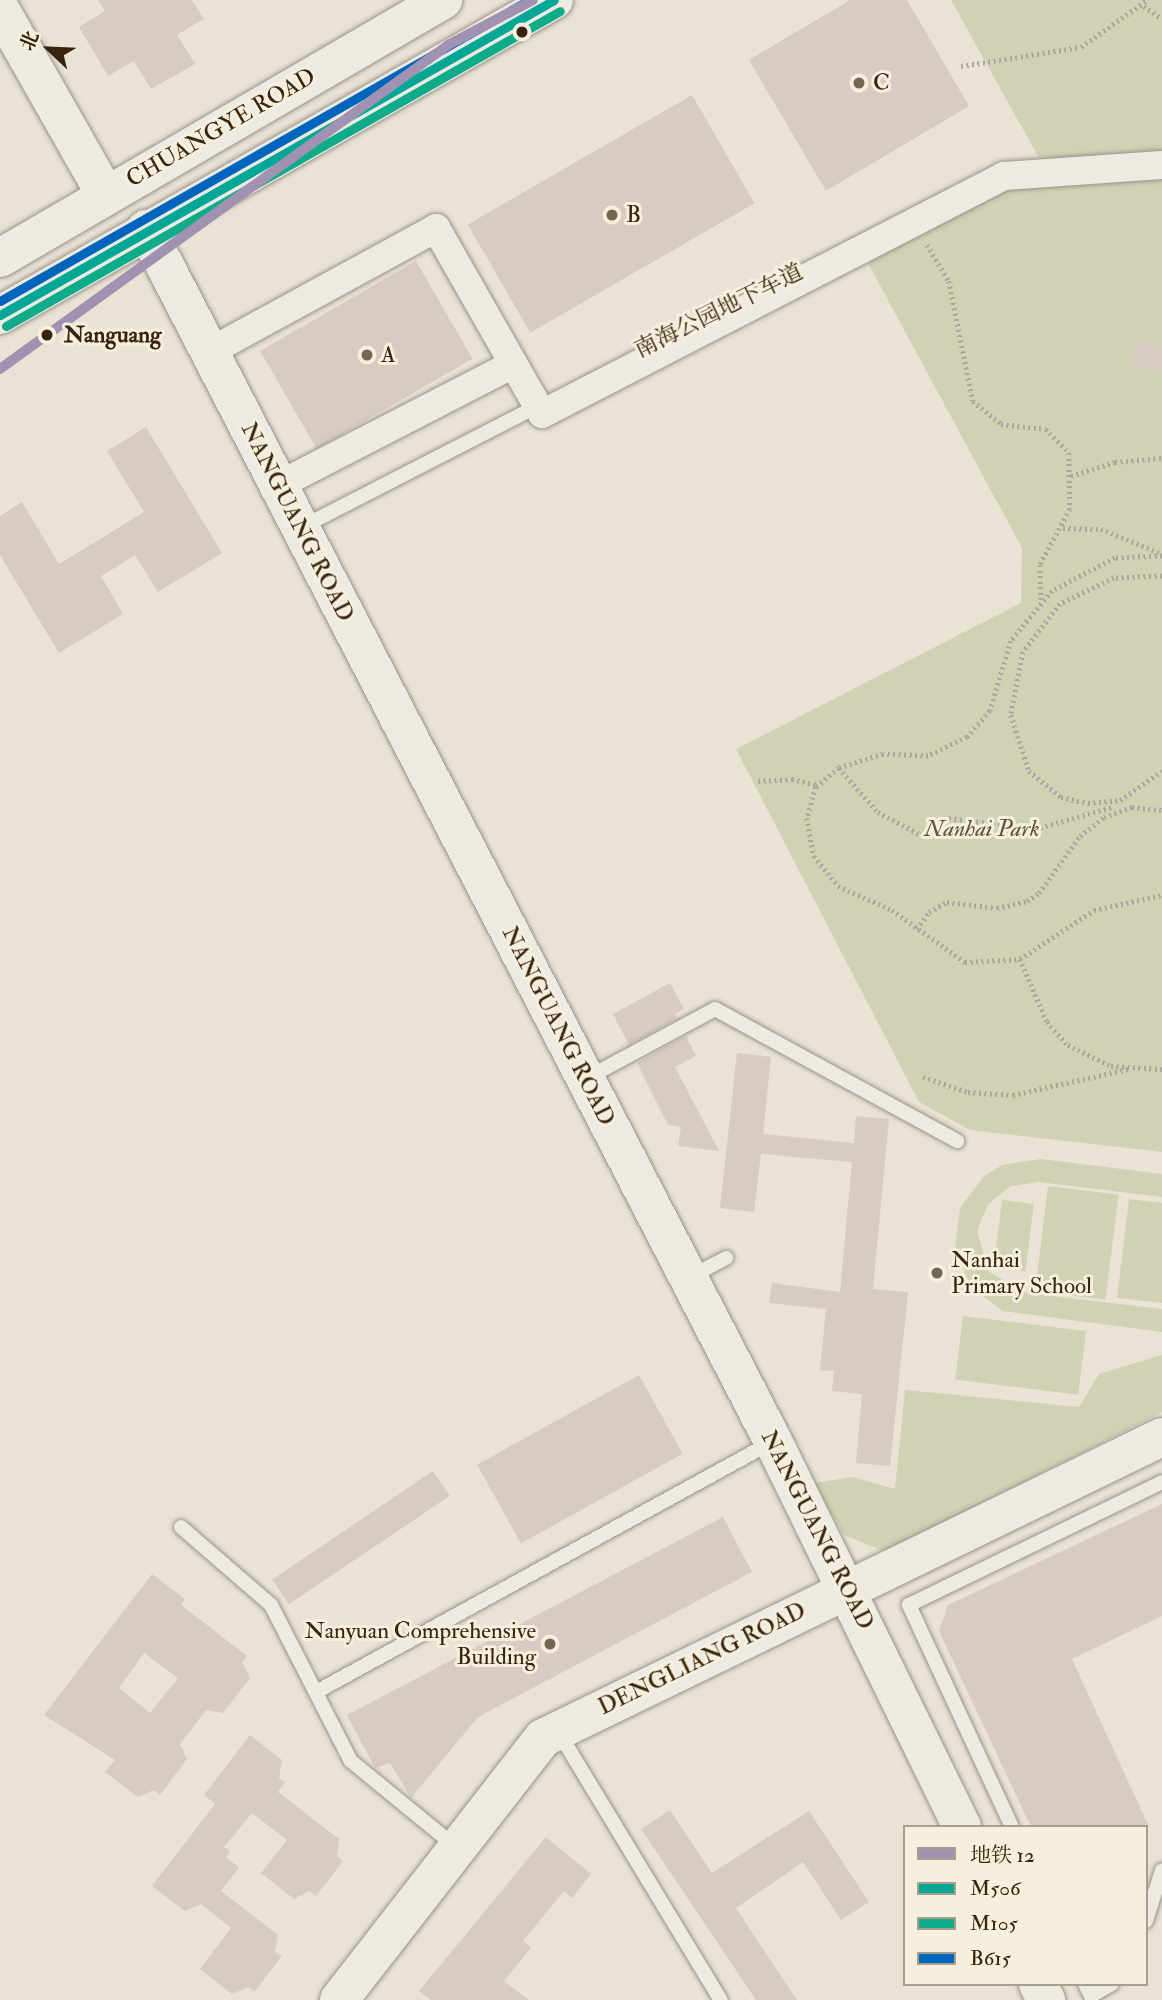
<!DOCTYPE html>
<meta charset="utf-8">
<style>
body{margin:0}
#map{position:relative;width:1162px;height:2000px;overflow:hidden;background:#e9e2d5;font-family:"IM FELL Double Pica","Noto Serif SC",serif}
div>[style]{position:absolute}
.green>*{inset:0;background:#d0d2b3;transform-origin:0 0}
.building>*{inset:0;background:#d8cbc1;transform-origin:0 0}
.path>*{height:4.5px;margin-top:-2.25px;transform-origin:0;background:repeating-linear-gradient(90deg,#aba69f 0 2px,transparent 0 5.5px)}
.roads{filter:drop-shadow(0 0 2px #9a9389) drop-shadow(0 0 2px #9a9389)}
.lane>*{height:14px;margin:-7px;padding:0 7px;transform-origin:7px;border-radius:7px;background:#edeae3}
.street>*{height:28px;margin:-14px;padding:0 14px;transform-origin:14px;border-radius:14px;background:#edeae3}
.secondary>*{height:38px;margin:-19px;padding:0 19px;transform-origin:19px;border-radius:19px;background:#edeae3}
.bus-1>*{height:9px;margin:-4.5px;padding:0 4.5px;transform-origin:4.5px;border-radius:4.5px;background:#04a695}
.bus-2>*{height:9px;margin:-4.5px;padding:0 4.5px;transform-origin:4.5px;border-radius:4.5px;background:#10ac8a}
.bus-3>*{height:9px;margin:-4.5px;padding:0 4.5px;transform-origin:4.5px;border-radius:4.5px;background:#0065bd}
.metro-1>*{height:10px;margin:-5px;padding:0 5px;transform-origin:5px;border-radius:5px;background:#a192b2}
.dots>*{width:19px;height:19px;translate:-50% -50%;box-sizing:border-box;border:4px solid #f6efde;border-radius:50%}
span{translate:-50% -50%;white-space:nowrap;text-align:center;line-height:1.15;-webkit-text-stroke:6px #f6efde;paint-order:stroke}
.poi-label{font-size:23px;color:#37230e}
.left{translate:0 -50%;text-align:left}
.right{translate:-100% -50%;text-align:right}
.street-label{font-size:23px;color:#37230e}
.stop-label{font-size:23px;color:#37230e;font-weight:700}
.park-label{font-size:23px;color:#5f5337;font-style:italic}
.legend{position:absolute;left:903px;top:1825px;width:245px;height:161px;box-sizing:border-box;background:#f6efde;border:2px solid #aa9d8b;margin:0;padding:9px 12px;list-style:none;font-size:21px;color:#37230e}
.legend li{display:flex;align-items:center;gap:14px;height:35px}
.legend b{width:35px;border:2px solid #aa9d8b}
.north{position:absolute;left:14px;top:14px;width:70px;height:70px;-webkit-text-stroke:5px #f6efde;paint-order:stroke;rotate:293deg;font-size:19px;font-weight:700;line-height:28px;text-align:center;color:#37230e}
.north::after{content:'';display:block;margin:auto;width:24px;height:32px;background:#37230e;clip-path:polygon(50% 0,100% 100%,50% 72%,0 100%)}
</style>
<div id="map">
<div class="green">
<div style="clip-path:polygon(951px 0,1162px 0,1162px 1152px,970px 1130px,919px 1102px,736px 749px,1021px 603px,1022px 548px,868px 263px,1043px 165px)"></div>
<div style="clip-path:polygon(1041px 1159px,1162px 1174px,1162px 1197px,1039px 1182px,1011px 1186px,988px 1204px,977px 1231px,989px 1272px,1026px 1293px,1162px 1309px,1162px 1332px,1003px 1311px,971px 1287px,955px 1249px,960px 1208px,984px 1176px,1002px 1165px)"></div>
<div style="left:1048px;top:1186px;width:71px;height:106px;rotate:7deg"></div>
<div style="clip-path:polygon(1129px 1199px,1162px 1203px,1162px 1303px,1117px 1298px)"></div>
<div style="left:1002px;top:1200px;width:32px;height:68px;rotate:7deg"></div>
<div style="left:963px;top:1316px;width:124px;height:64px;rotate:7deg"></div>
<div style="clip-path:polygon(1162px 1355px,1162px 1412px,886px 1552px,844px 1535px,814px 1483px,853px 1477px,895px 1489px,905px 1390px,1079px 1407px,1099px 1374px)"></div>
</div>
<div class="building">
<div style="clip-path:polygon(98px 0,192px 0,204px 19px,177px 35px,195px 64px,151px 89px,134px 61px,108px 76px,79px 27px,105px 11px)"></div>
<div style="clip-path:polygon(850px 0,907px 0,969px 106px,826px 191px,749px 60px)"></div>
<div style="left:692px;top:95px;width:125px;height:259px;rotate:60deg"></div>
<div style="left:416px;top:261px;width:113px;height:180px;rotate:60deg"></div>
<div style="clip-path:polygon(1136px 340px,1162px 347px,1162px 372px,1130px 363px)"></div>
<div style="clip-path:polygon(146px 427px,222px 553px,158px 592px,135px 555px,118px 566px,101px 576px,123px 614px,59px 653px,0 555px,0 516px,22px 502px,59px 564px,102px 538px,144px 512px,107px 451px)"></div>
<div style="clip-path:polygon(670px 983px,684px 1009px,675px 1014px,677px 1019px,629px 1045px,613px 1014px)"></div>
<div style="clip-path:polygon(686px 1036px,696px 1056px,675px 1067px,719px 1151px,678px 1146px,681px 1127px,668px 1125px,640px 1069px,638px 1062px)"></div>
<div style="clip-path:polygon(737px 1053px,771px 1057px,763px 1134px,854px 1143px,856px 1116px,889px 1119px,873px 1289px,908px 1292px,890px 1466px,856px 1463px,862px 1394px,832px 1391px,834px 1371px,820px 1370px,826px 1309px,769px 1303px,772px 1283px,840px 1292px,852px 1162px,761px 1154px,754px 1212px,720px 1208px)"></div>
<div style="left:639px;top:1375px;width:90px;height:185px;rotate:61deg"></div>
<div style="left:433px;top:1471px;width:30px;height:194px;rotate:56deg"></div>
<div style="clip-path:polygon(1162px 1504px,1162px 1616px,1072px 1659px,1149px 1827px,1031px 1827px,939px 1631px,948px 1605px)"></div>
<div style="clip-path:polygon(723px 1517px,752px 1572px,478px 1717px,411px 1798px,390px 1763px,375px 1768px,347px 1715px)"></div>
<div style="clip-path:polygon(evenodd,152px 1574px,185px 1599px,181px 1605px,247px 1656px,242px 1662px,250px 1678px,223px 1713px,206px 1710px,180px 1744px,187px 1759px,160px 1795px,154px 1790px,138px 1797px,105px 1772px,115px 1760px,44px 1715px,152px 1574px,144px 1653px,178px 1678px,150px 1713px,119px 1688px,144px 1653px)"></div>
<div style="clip-path:polygon(250px 1735px,282px 1760px,279px 1778px,285px 1782px,278px 1792px,339px 1839px,337px 1856px,343px 1861px,316px 1896px,309px 1891px,294px 1899px,261px 1873px,287px 1840px,252px 1813px,224px 1847px,230px 1851px,226px 1858px,239px 1867px,221px 1891px,278px 1935px,275px 1952px,282px 1956px,254px 1992px,248px 1987px,232px 1994px,200px 1969px,231px 1928px,201px 1904px,185px 1911px,152px 1886px,215px 1804px,204px 1795px)"></div>
<div style="clip-path:polygon(670px 1810px,712px 1873px,809px 1811px,869px 1902px,841px 1920px,803px 1862px,736px 1908px,797px 2000px,756px 2000px,641px 1829px)"></div>
<div style="clip-path:polygon(546px 1837px,591px 1874px,572px 1898px,564px 1891px,523px 1941px,531px 1948px,504px 1981px,529px 2000px,431px 2000px,419px 1991px)"></div>
</div>
<div class="path">
<div style="left:1144px;top:6px;width:22px;rotate:36deg"></div>
<div style="left:961px;top:66px;width:121px;rotate:-9deg"></div>
<div style="left:1081px;top:47px;width:81px;rotate:-35.5deg"></div>
<div style="left:927px;top:245px;width:42px;rotate:58.6deg"></div>
<div style="left:949px;top:281px;width:122px;rotate:78.7deg"></div>
<div style="left:973px;top:401px;width:36px;rotate:39deg"></div>
<div style="left:1001px;top:424px;width:45px;rotate:6.3deg"></div>
<div style="left:1046px;top:429px;width:33px;rotate:46deg"></div>
<div style="left:1069px;top:453px;width:56px;rotate:89deg"></div>
<div style="left:1070px;top:509px;width:64px;rotate:118.2deg"></div>
<div style="left:1040px;top:565px;width:37px;rotate:88deg"></div>
<div style="left:1071px;top:476px;width:46px;rotate:-17.7deg"></div>
<div style="left:1115px;top:462px;width:47px;rotate:-4.9deg"></div>
<div style="left:1063px;top:528px;width:38px;rotate:2deg"></div>
<div style="left:1101px;top:529px;width:66px;rotate:22.3deg"></div>
<div style="left:1162px;top:556px;width:47px;rotate:177.6deg"></div>
<div style="left:1115px;top:558px;width:71px;rotate:152.4deg"></div>
<div style="left:1052px;top:591px;width:65px;rotate:129.4deg"></div>
<div style="left:1011px;top:641px;width:73px;rotate:106.7deg"></div>
<div style="left:990px;top:711px;width:35px;rotate:131deg"></div>
<div style="left:967px;top:737px;width:43px;rotate:154deg"></div>
<div style="left:928px;top:756px;width:45px;rotate:-177.5deg"></div>
<div style="left:883px;top:754px;width:46px;rotate:162.3deg"></div>
<div style="left:839px;top:768px;width:30px;rotate:140deg"></div>
<div style="left:816px;top:787px;width:32px;rotate:106deg"></div>
<div style="left:807px;top:818px;width:39px;rotate:80deg"></div>
<div style="left:814px;top:856px;width:38px;rotate:51deg"></div>
<div style="left:838px;top:886px;width:59px;rotate:24deg"></div>
<div style="left:892px;top:910px;width:90px;rotate:35.5deg"></div>
<div style="left:965px;top:962px;width:55px;rotate:-3.1deg"></div>
<div style="left:1020px;top:959px;width:89px;rotate:-33.5deg"></div>
<div style="left:1094px;top:910px;width:70px;rotate:-12.4deg"></div>
<div style="left:1162px;top:576px;width:48px;rotate:177.6deg"></div>
<div style="left:1114px;top:578px;width:60px;rotate:154.3deg"></div>
<div style="left:1060px;top:604px;width:61px;rotate:127.6deg"></div>
<div style="left:1023px;top:652px;width:64px;rotate:100.8deg"></div>
<div style="left:1011px;top:715px;width:59px;rotate:72.2deg"></div>
<div style="left:1029px;top:771px;width:41px;rotate:39.1deg"></div>
<div style="left:1061px;top:797px;width:28px;rotate:13deg"></div>
<div style="left:1088px;top:803px;width:32px;rotate:-5deg"></div>
<div style="left:1120px;top:800px;width:51px;rotate:-34.6deg"></div>
<div style="left:839px;top:768px;width:59px;rotate:48.4deg"></div>
<div style="left:878px;top:812px;width:49px;rotate:28.1deg"></div>
<div style="left:921px;top:835px;width:33px;rotate:-31deg"></div>
<div style="left:949px;top:818px;width:87px;rotate:7.3deg"></div>
<div style="left:1035px;top:829px;width:80px;rotate:-15.9deg"></div>
<div style="left:758px;top:781px;width:34px;rotate:-3deg"></div>
<div style="left:792px;top:779px;width:27px;rotate:13deg"></div>
<div style="left:917px;top:929px;width:21px;rotate:-55deg"></div>
<div style="left:929px;top:912px;width:21px;rotate:-29deg"></div>
<div style="left:947px;top:902px;width:50px;rotate:6.8deg"></div>
<div style="left:997px;top:908px;width:31px;rotate:-13deg"></div>
<div style="left:1027px;top:901px;width:14px;rotate:-34deg"></div>
<div style="left:1039px;top:893px;width:70px;rotate:-54.3deg"></div>
<div style="left:1080px;top:836px;width:31px;rotate:-38deg"></div>
<div style="left:1104px;top:817px;width:30px;rotate:-20deg"></div>
<div style="left:1132px;top:807px;width:30px;rotate:6deg"></div>
<div style="left:1020px;top:959px;width:69px;rotate:66.8deg"></div>
<div style="left:1047px;top:1022px;width:31px;rotate:48deg"></div>
<div style="left:1068px;top:1045px;width:48px;rotate:26deg"></div>
<div style="left:1111px;top:1066px;width:51px;rotate:3.4deg"></div>
<div style="left:923px;top:1077px;width:47px;rotate:18.4deg"></div>
<div style="left:968px;top:1092px;width:45px;rotate:3.8deg"></div>
<div style="left:1013px;top:1095px;width:118px;rotate:-12.7deg"></div>
</div>
<div class="roads">
<div class="lane">
<div style="left:300px;top:528px;width:271px;rotate:-27.2deg"></div>
<div style="left:587px;top:1078px;width:145px;rotate:-28.3deg"></div>
<div style="left:715px;top:1009px;width:276px;rotate:28.6deg"></div>
<div style="left:690px;top:1277px;width:41px;rotate:-27.8deg"></div>
<div style="left:181px;top:1527px;width:119px;rotate:40.9deg"></div>
<div style="left:271px;top:1605px;width:175px;rotate:62.9deg"></div>
<div style="left:351px;top:1761px;width:134px;rotate:39.3deg"></div>
<div style="left:316px;top:1692px;width:520px;rotate:-28.73deg"></div>
<div style="left:559px;top:1733px;width:312px;rotate:58.8deg"></div>
<div style="left:1012px;top:1827px;width:245px;rotate:-114.9deg"></div>
<div style="left:909px;top:1605px;width:281px;rotate:-25.9deg"></div>
<div style="left:1146px;top:1921px;width:53px;rotate:-72.6deg"></div>
<div style="left:1085px;top:1984px;width:13px;rotate:63deg"></div>
<div style="left:1091px;top:1996px;width:24px;rotate:-30deg"></div>
</div>
<div class="street">
<div style="left:209px;top:352px;width:259px;rotate:-28.6deg"></div>
<div style="left:436px;top:228px;width:214px;rotate:60.3deg"></div>
<div style="left:542px;top:414px;width:520px;rotate:-27.26deg"></div>
<div style="left:1004px;top:176px;width:158px;rotate:-4deg"></div>
<div style="left:277px;top:486px;width:266px;rotate:-27.3deg"></div>
</div>
<div class="secondary">
<div style="left:0;top:9px;width:213px;rotate:60.4deg"></div>
<div style="left:146px;top:229px;width:1365px;rotate:62.65deg"></div>
<div style="left:773px;top:1441px;width:430px;rotate:63.9deg"></div>
<div style="left:0;top:258px;width:513px;rotate:-30.22deg"></div>
<div style="left:0;top:315px;width:637px;rotate:-29.62deg"></div>
<div style="left:1038px;top:1984px;width:18px;rotate:63deg"></div>
<div style="left:339px;top:2000px;width:332px;rotate:-52.1deg"></div>
<div style="left:543px;top:1738px;width:688px;rotate:-25.93deg"></div>
</div>
</div>
<div class="bus-1">
<div style="left:0;top:315px;width:637px;rotate:-29.62deg"></div>
</div>
<div class="bus-2">
<div style="left:6px;top:326px;width:637px;rotate:-29.62deg"></div>
</div>
<div class="bus-3">
<div style="left:0;top:301px;width:609px;rotate:-29.64deg"></div>
</div>
<div class="metro-1">
<div style="left:0;top:369px;width:553px;rotate:-35.87deg"></div>
<div style="left:448px;top:45px;width:96px;rotate:-27.9deg"></div>
</div>
<div class="dots">
<div style="left:522px;top:32px;background:#37230e"></div>
<div style="left:859px;top:83px;background:#756654"></div>
<div style="left:612px;top:215px;background:#756654"></div>
<div style="left:47px;top:335px;background:#37230e"></div>
<div style="left:367px;top:355px;background:#756654"></div>
<div style="left:937px;top:1273px;background:#756654"></div>
<div style="left:550px;top:1644px;background:#756654"></div>
</div>
<div class="poi-label">
<span class="left" style="left:873px;top:83px">C</span>
<span class="left" style="left:626px;top:215px">B</span>
<span class="left" style="left:381px;top:355px">A</span>
<span class="left" style="left:951px;top:1273px">Nanhai<br>Primary School</span>
<span class="right" style="left:536px;top:1644px">Nanyuan Comprehensive<br>Building</span>
</div>
<div class="street-label">
<span style="left:221px;top:128px;rotate:-30deg">CHUANGYE ROAD</span>
<span style="left:719px;top:311px;rotate:-26deg">南海公园地下车道</span>
<span style="left:297px;top:522px;rotate:63deg">NANGUANG ROAD</span>
<span style="left:558px;top:1026px;rotate:63deg">NANGUANG ROAD</span>
<span style="left:817px;top:1530px;rotate:63deg">NANGUANG ROAD</span>
<span style="left:702px;top:1659px;rotate:-26deg">DENGLIANG ROAD</span>
</div>
<div class="stop-label">
<span class="left" style="left:64px;top:335px">Nanguang</span>
</div>
<div class="park-label">
<span style="left:982px;top:829px">Nanhai Park</span>
</div>
<ul class="legend">
<li><b style="height:9px;background:#a192b2"></b>地铁 12</li>
<li><b style="height:9px;background:#04a695"></b>M506</li>
<li><b style="height:9px;background:#10ac8a"></b>M105</li>
<li><b style="height:9px;background:#0065bd"></b>B615</li>
</ul>
<div class="north">北</div>
</div>
